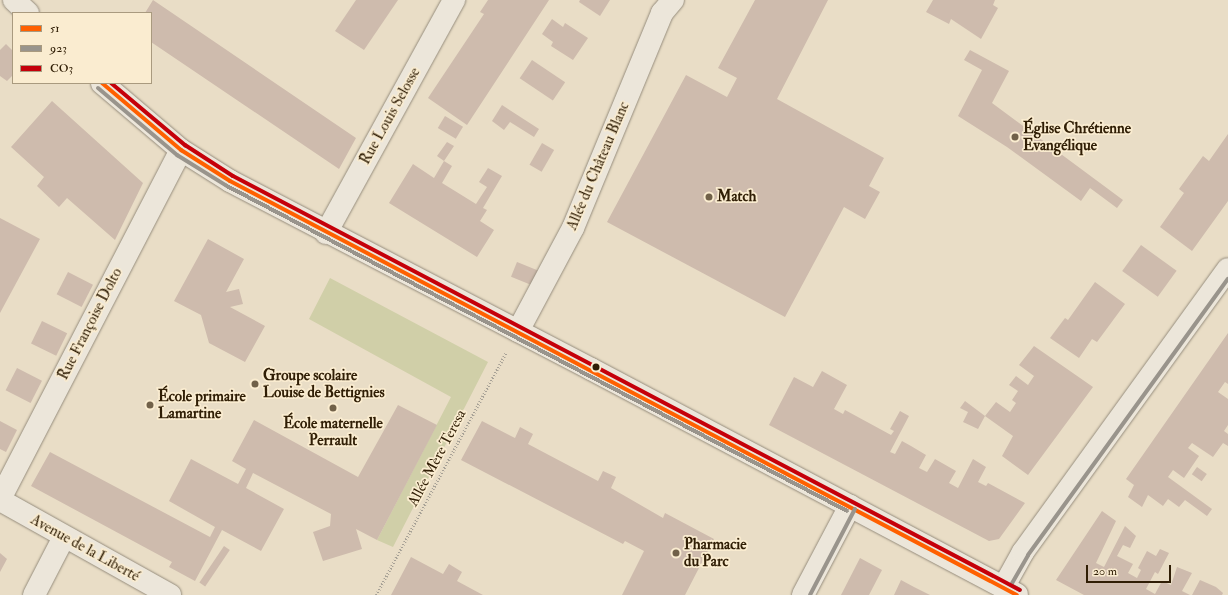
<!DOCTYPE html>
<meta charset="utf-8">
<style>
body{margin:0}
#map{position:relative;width:1228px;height:595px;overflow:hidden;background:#e9ddc6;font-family:"IM FELL Double Pica",serif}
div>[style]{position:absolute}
.green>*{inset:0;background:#d0cfa8}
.building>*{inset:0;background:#cebbad;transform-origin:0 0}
.path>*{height:2.5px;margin-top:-1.25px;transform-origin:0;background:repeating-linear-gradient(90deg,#a7a196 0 1px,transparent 0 3px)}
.roads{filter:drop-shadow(0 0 1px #968d7d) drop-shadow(0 0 1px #968d7d)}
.minor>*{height:22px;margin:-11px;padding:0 11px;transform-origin:11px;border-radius:11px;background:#ece6da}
.bus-1>*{height:4px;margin:-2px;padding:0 2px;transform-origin:2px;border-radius:2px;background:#ff6000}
.bus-2>*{height:4px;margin:-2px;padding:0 2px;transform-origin:2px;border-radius:2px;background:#99948c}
.bus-3>*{height:4px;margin:-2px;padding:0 2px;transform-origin:2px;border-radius:2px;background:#c5000a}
.dots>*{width:11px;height:11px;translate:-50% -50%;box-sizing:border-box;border:2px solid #faecd0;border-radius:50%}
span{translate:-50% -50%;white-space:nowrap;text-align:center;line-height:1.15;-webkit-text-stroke:3.5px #faecd0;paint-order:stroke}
.street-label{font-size:15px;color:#301e05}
.poi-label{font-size:15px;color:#301e05;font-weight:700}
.left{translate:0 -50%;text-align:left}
.legend{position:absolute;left:12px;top:12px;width:140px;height:72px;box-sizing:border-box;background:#faecd0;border:1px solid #a99a7f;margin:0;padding:5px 7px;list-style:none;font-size:12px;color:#301e05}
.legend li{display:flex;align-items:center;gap:8px;height:20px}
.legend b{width:20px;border:1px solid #a99a7f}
.scale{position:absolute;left:1086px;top:565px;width:85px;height:18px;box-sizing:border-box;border:2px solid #301e05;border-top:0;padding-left:5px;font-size:12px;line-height:14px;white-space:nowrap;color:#301e05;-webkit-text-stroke:3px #faecd0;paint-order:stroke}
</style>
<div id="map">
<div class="green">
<div style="clip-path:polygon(330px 278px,488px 362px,393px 547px,377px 540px,451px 397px,309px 319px)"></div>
</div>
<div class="building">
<div style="clip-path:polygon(153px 0,356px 138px,339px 169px,151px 42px,151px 13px,145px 13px)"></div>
<div style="clip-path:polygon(356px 0,398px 0,364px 50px,335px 31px)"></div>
<div style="clip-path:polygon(488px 0,549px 0,467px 125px,428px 98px,484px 14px,480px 12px)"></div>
<div style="clip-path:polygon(580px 0,610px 0,600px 16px,579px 2px)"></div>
<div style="clip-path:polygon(755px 0,828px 0,777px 99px,884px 158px,869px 186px,880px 192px,865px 219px,844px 207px,785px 317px,607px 222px,686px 75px,727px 97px,737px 78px,718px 68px)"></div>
<div style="clip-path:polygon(933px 0,995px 0,993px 5px,998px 8px,981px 39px,951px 19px,949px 24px,926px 12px)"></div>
<div style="clip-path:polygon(552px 19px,563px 27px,565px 23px,588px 38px,573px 60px,551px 46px,553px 42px,542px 34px)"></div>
<div style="clip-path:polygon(6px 44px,13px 51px,13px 75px,7px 81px,0 76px,0 50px)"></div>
<div style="clip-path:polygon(970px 50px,1009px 71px,992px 103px,1123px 200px,1117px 208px,1090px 188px,1081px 201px,1007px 147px,958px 116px,982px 70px,964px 60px)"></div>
<div style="left:532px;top:60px;width:40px;height:22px;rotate:34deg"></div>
<div style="clip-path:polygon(52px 101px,143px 183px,115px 240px,67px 198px,59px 207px,37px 186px,44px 177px,11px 147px)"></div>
<div style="clip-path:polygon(502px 105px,539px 129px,534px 137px,510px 122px,504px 130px,492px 121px)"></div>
<div style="left:445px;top:116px;width:21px;height:14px;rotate:31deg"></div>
<div style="clip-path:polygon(1228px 134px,1228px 201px,1192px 251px,1160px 227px,1184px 193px,1179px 189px,1203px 156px,1209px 161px)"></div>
<div style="clip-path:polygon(447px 142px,454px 146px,444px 161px,452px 166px,442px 183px,455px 191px,476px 204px,487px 187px,479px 182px,488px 168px,502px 176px,483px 208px,487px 210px,480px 221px,494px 230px,477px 257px,389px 203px,413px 164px,434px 178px,444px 161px,437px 156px)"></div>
<div style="left:542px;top:143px;width:14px;height:25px;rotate:30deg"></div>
<div style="clip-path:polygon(0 218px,40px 239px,0 313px)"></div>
<div style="clip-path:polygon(208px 239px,244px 259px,226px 292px,239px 289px,243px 304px,230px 307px,265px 326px,245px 362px,209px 343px,201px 315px,174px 301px)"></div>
<div style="left:1141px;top:245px;width:44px;height:32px;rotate:36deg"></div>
<div style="left:517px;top:262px;width:24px;height:16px;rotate:22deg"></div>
<div style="left:68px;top:272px;width:28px;height:25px;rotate:27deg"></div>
<div style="clip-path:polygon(1095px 282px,1125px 304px,1097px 342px,1092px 339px,1079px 358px,1050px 338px,1065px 318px,1068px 320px)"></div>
<div style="left:42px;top:321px;width:28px;height:25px;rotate:26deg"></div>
<div style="clip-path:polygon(1228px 333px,1228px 384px,1225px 382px,1218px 392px,1228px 399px,1228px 425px,1224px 431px,1228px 434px,1228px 446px,1223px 443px,1213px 457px,1192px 443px,1188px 448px,1199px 456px,1184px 478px,1173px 470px,1168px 477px,1212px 509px,1207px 516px,1185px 500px,1179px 507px,1168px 499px,1163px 506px,1148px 495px,1142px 507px,1128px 497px,1134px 485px,1126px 479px)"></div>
<div style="clip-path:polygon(1034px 346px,1093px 387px,1028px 475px,1002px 456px,1013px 436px,985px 416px,996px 402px,1010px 412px,1016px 403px,1012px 400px,1018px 391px,1009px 385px,1016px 376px,1028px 385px,1034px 376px,1019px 365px)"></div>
<div style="left:17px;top:368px;width:28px;height:25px;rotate:27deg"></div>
<div style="clip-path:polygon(822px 371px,847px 385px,834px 409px,843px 414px,845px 410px,891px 435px,894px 431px,890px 429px,900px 411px,909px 416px,890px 452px,895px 454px,902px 441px,911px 446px,926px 455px,919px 468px,927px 472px,935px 459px,956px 471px,949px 483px,958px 488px,973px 459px,986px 467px,978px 482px,986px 486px,988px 483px,1025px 503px,999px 539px,989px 541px,769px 425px,794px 377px,813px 387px)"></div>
<div style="clip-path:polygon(965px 401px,985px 416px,978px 429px,963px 422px,968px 412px,960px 408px)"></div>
<div style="clip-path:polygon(398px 405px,437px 425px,377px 540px,356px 529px,362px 549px,323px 561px,313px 532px,330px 526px,331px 514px,253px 473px,246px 488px,284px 509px,261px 551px,222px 530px,195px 581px,169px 567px,172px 562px,31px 486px,50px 452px,210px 537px,215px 527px,169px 501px,191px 459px,238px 484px,246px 469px,232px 461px,254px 420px,358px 477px)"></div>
<div style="clip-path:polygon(0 421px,17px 430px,6px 452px,0 449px)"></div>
<div style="clip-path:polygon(482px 421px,515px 438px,520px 427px,533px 434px,528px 444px,598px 481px,603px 471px,616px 477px,611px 488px,663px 518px,665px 513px,714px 539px,685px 595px,622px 595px,644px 551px,625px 541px,623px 544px,461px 460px)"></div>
<div style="left:1197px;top:467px;width:12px;height:9px;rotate:35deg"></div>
<div style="clip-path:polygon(1102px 511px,1116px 521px,1096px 563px,1104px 567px,1125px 526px,1136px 536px,1130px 548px,1123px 545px,1117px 556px,1133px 564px,1128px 573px,1137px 578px,1141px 570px,1138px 568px,1147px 551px,1156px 556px,1160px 549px,1169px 553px,1158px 574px,1155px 572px,1146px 589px,1155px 594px,1162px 581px,1171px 585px,1177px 567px,1192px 573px,1182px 591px,1190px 595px,1084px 595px,1056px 580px)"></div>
<div style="left:224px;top:546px;width:7px;height:44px;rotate:34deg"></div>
<div style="clip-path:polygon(0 553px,7px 559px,0 572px)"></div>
<div style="clip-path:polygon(411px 557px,443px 574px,449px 564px,462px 572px,457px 581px,483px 595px,391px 595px)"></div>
<div style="clip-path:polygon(860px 558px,882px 570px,869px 595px,841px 595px)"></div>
<div style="clip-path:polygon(901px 580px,914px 587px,930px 595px,894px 595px)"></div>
<div style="clip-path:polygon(1200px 580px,1216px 587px,1223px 593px,1222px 595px,1192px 595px)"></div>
</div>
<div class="path">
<div style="left:376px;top:595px;width:275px;rotate:-61.8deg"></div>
</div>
<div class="roads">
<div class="minor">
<div style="left:14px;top:0;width:19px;rotate:43deg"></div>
<div style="left:102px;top:83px;width:104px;rotate:40.3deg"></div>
<div style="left:181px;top:150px;width:58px;rotate:32.3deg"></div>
<div style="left:230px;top:181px;width:407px;rotate:27.5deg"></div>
<div style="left:591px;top:369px;width:482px;rotate:27.9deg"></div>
<div style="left:326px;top:233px;width:266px;rotate:-61.2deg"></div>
<div style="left:518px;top:331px;width:117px;rotate:-61.9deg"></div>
<div style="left:573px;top:228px;width:233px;rotate:-67.5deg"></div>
<div style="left:662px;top:13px;width:17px;rotate:-50deg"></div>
<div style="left:0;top:499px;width:393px;rotate:-62.6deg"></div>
<div style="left:0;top:500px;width:195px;rotate:29.2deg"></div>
<div style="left:1003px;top:588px;width:41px;rotate:-60.9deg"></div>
<div style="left:1023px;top:552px;width:349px;rotate:-54.1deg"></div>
<div style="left:34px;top:595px;width:65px;rotate:-62.7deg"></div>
<div style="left:803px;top:595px;width:101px;rotate:-62.2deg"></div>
</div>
</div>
<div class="bus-1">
<div style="left:102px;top:83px;width:104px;rotate:40.3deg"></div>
<div style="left:181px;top:150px;width:58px;rotate:32.3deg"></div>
<div style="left:230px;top:181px;width:889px;rotate:27.75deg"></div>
</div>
<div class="bus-2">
<div style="left:98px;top:88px;width:104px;rotate:40.3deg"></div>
<div style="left:177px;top:155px;width:59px;rotate:31.8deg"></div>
<div style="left:227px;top:186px;width:700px;rotate:27.66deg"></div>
<div style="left:1020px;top:590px;width:10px;rotate:-151deg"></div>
<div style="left:1011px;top:585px;width:34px;rotate:-60deg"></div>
<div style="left:1028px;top:555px;width:341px;rotate:-54.1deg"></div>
<div style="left:810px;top:595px;width:97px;rotate:-62.4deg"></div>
</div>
<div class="bus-3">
<div style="left:111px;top:83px;width:97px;rotate:40deg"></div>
<div style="left:185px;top:145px;width:57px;rotate:32.9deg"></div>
<div style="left:233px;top:176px;width:889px;rotate:27.75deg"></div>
</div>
<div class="dots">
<div style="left:1015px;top:137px;background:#716149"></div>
<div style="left:709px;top:197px;background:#716149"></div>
<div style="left:596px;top:367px;background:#301e05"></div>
<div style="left:255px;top:384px;background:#716149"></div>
<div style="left:150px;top:405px;background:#716149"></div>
<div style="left:333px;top:408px;background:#716149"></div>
<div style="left:676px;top:553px;background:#716149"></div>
</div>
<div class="street-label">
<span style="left:390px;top:116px;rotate:-61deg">Rue Louis Selosse</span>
<span style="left:598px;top:166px;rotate:-67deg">Allée du Château Blanc</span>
<span style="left:90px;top:324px;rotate:-63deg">Rue Françoise Dolto</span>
<span style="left:437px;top:458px;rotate:-62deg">Allée Mère Teresa</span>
<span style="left:85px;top:548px;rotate:29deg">Avenue de la Liberté</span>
</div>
<div class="poi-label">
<span class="left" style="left:1023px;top:137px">Église Chrétienne<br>Evangélique</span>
<span class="left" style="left:717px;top:197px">Match</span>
<span class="left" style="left:263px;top:384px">Groupe scolaire<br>Louise de Bettignies</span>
<span class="left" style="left:158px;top:405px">École primaire<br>Lamartine</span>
<span style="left:333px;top:432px">École maternelle<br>Perrault</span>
<span class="left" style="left:684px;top:553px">Pharmacie<br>du Parc</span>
</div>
<ul class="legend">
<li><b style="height:5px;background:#ff6000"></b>51</li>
<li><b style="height:5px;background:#99948c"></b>923</li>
<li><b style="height:5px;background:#c5000a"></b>CO3</li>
</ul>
<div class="scale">20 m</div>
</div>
